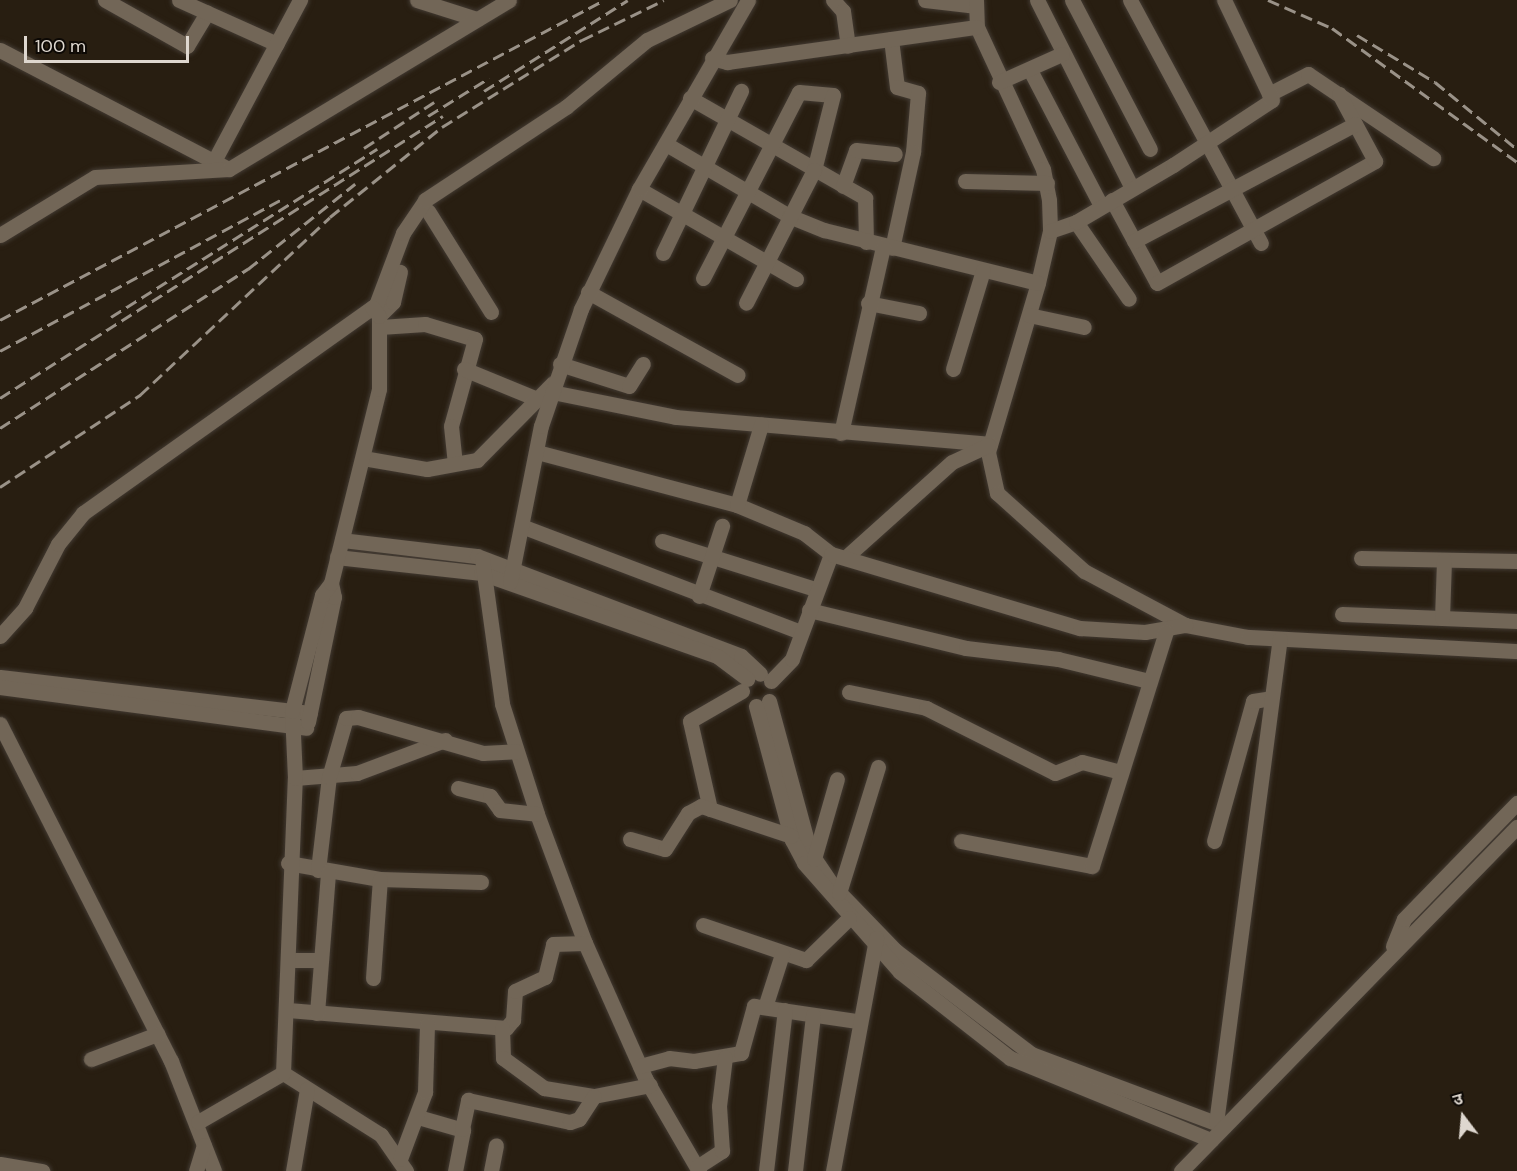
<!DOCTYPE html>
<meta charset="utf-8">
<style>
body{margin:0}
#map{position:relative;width:1517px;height:1171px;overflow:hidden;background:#281e11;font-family:"DM Sans","Noto Sans Devanagari",sans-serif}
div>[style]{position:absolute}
.roads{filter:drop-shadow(0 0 2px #423a32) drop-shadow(0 0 2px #423a32)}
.minor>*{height:15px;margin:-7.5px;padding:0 7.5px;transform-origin:7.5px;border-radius:7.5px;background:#726657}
.rail>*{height:3px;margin-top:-1.5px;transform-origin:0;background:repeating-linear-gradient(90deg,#9a9288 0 12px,transparent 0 18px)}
span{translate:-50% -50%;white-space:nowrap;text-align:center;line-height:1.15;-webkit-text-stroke:6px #0d0905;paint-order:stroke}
.north{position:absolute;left:1433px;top:1087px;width:60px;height:60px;-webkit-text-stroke:4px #0d0905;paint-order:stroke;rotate:344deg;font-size:16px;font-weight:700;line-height:24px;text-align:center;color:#ded7cf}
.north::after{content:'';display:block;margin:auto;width:21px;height:27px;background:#ded7cf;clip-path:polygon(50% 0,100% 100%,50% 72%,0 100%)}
.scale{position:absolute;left:24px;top:36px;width:165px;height:27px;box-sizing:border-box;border:3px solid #ded7cf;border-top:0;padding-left:8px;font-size:18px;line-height:21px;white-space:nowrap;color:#ded7cf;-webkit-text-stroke:4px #0d0905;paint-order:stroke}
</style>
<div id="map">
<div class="roads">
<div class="minor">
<div style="left:105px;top:0;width:94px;rotate:29.3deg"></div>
<div style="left:187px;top:46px;width:39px;rotate:-59deg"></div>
<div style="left:179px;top:0;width:107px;rotate:24.2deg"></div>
<div style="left:417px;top:0;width:63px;rotate:17.6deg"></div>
<div style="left:833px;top:0;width:15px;rotate:48deg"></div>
<div style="left:843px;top:11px;width:35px;rotate:82deg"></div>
<div style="left:925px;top:0;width:50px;rotate:6.8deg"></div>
<div style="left:976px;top:0;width:27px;rotate:88deg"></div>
<div style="left:977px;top:27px;width:157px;rotate:65.1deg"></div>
<div style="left:1043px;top:169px;width:32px;rotate:79deg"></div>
<div style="left:1049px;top:200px;width:31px;rotate:88deg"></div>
<div style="left:1050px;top:231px;width:53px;rotate:103deg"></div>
<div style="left:1038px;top:283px;width:176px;rotate:106.5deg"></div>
<div style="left:988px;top:452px;width:42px;rotate:77.6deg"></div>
<div style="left:997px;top:493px;width:117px;rotate:41.9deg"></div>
<div style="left:1084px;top:571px;width:115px;rotate:28.1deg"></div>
<div style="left:1185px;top:625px;width:64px;rotate:10.8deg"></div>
<div style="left:1248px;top:637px;width:269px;rotate:3deg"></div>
<div style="left:1037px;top:0;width:211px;rotate:63.2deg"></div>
<div style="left:1072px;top:0;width:168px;rotate:62.4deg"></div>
<div style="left:1130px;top:0;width:276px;rotate:61.7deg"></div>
<div style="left:891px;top:39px;width:48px;rotate:82.9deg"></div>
<div style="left:897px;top:87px;width:22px;rotate:16deg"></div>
<div style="left:918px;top:93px;width:59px;rotate:94.8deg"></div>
<div style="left:913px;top:152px;width:98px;rotate:102.3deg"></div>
<div style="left:0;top:50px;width:258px;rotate:27.5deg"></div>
<div style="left:712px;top:58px;width:16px;rotate:15deg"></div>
<div style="left:727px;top:62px;width:252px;rotate:-8deg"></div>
<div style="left:1030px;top:70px;width:153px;rotate:62.4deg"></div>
<div style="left:999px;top:82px;width:69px;rotate:-24deg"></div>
<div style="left:1269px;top:94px;width:44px;rotate:-27.1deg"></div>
<div style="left:1308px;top:74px;width:151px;rotate:33.9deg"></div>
<div style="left:690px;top:98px;width:202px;rotate:29.7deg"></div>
<div style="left:865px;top:198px;width:44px;rotate:88.7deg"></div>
<div style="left:666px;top:144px;width:143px;rotate:30.3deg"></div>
<div style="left:789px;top:216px;width:38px;rotate:22deg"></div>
<div style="left:824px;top:230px;width:220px;rotate:13.9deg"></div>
<div style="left:214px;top:161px;width:183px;rotate:-61.9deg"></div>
<div style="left:965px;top:181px;width:82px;rotate:1.4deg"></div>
<div style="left:843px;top:186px;width:38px;rotate:-70deg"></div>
<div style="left:856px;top:150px;width:39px;rotate:6deg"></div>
<div style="left:639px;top:189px;width:181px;rotate:29.8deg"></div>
<div style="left:1112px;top:200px;width:94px;rotate:61.5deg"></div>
<div style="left:1157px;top:283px;width:250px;rotate:-29.2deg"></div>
<div style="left:1375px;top:161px;width:76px;rotate:-118.2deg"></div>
<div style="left:428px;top:211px;width:119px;rotate:58deg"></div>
<div style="left:1076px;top:222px;width:93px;rotate:55.5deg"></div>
<div style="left:1050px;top:231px;width:28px;rotate:-19deg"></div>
<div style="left:1076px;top:222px;width:113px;rotate:-30.4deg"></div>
<div style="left:1173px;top:165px;width:118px;rotate:-33.3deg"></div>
<div style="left:1272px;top:100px;width:111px;rotate:-115.6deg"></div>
<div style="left:0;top:235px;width:111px;rotate:-31.4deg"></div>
<div style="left:95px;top:177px;width:134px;rotate:-3.4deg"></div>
<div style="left:229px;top:169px;width:327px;rotate:-31.1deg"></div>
<div style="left:1134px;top:241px;width:250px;rotate:-27.9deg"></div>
<div style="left:663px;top:253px;width:180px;rotate:-64.3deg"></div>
<div style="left:703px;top:278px;width:209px;rotate:-62.7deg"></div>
<div style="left:799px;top:92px;width:34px;rotate:5deg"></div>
<div style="left:833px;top:95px;width:77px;rotate:104.2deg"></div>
<div style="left:814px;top:170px;width:149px;rotate:117.1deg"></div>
<div style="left:588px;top:292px;width:171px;rotate:29deg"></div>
<div style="left:868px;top:303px;width:52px;rotate:11.1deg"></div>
<div style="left:1029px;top:315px;width:56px;rotate:12.3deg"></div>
<div style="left:379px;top:316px;width:20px;rotate:-45deg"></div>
<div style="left:393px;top:302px;width:31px;rotate:-77deg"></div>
<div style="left:380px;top:327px;width:45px;rotate:-3.8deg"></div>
<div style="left:425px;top:324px;width:52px;rotate:16.7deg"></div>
<div style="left:475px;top:339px;width:90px;rotate:105.4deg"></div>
<div style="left:451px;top:426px;width:36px;rotate:84deg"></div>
<div style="left:560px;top:364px;width:72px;rotate:17.7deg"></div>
<div style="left:629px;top:386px;width:26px;rotate:-58deg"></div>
<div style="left:464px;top:369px;width:79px;rotate:22.3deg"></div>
<div style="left:953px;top:369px;width:103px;rotate:-73.1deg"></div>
<div style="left:552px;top:392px;width:126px;rotate:11.4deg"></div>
<div style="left:676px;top:417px;width:315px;rotate:4.9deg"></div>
<div style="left:841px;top:433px;width:191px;rotate:-77.3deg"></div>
<div style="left:537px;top:452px;width:207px;rotate:14.8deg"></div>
<div style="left:737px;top:505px;width:73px;rotate:22.7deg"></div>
<div style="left:804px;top:533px;width:34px;rotate:38deg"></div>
<div style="left:363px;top:458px;width:65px;rotate:9.8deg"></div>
<div style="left:427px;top:469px;width:51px;rotate:-10.2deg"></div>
<div style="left:477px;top:460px;width:108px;rotate:-45.4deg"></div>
<div style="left:737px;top:505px;width:84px;rotate:-73.3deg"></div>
<div style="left:524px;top:527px;width:296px;rotate:20.8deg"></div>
<div style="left:342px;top:540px;width:136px;rotate:6.8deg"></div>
<div style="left:477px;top:556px;width:282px;rotate:20.7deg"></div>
<div style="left:741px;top:656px;width:26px;rotate:43deg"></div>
<div style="left:662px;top:541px;width:160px;rotate:17.4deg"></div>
<div style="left:337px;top:557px;width:145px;rotate:6.3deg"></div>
<div style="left:481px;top:573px;width:250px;rotate:19.4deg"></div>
<div style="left:717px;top:656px;width:38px;rotate:37deg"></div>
<div style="left:846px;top:557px;width:142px;rotate:-41.9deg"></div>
<div style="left:952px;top:462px;width:40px;rotate:-25deg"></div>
<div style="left:1361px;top:558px;width:156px;rotate:1.1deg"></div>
<div style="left:482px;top:559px;width:146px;rotate:82.1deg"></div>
<div style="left:502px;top:704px;width:115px;rotate:72.3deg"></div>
<div style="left:537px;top:814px;width:138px;rotate:69.6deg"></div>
<div style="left:585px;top:943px;width:148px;rotate:66deg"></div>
<div style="left:645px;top:1078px;width:108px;rotate:59.9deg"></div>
<div style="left:510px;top:582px;width:159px;rotate:-78.8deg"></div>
<div style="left:541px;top:426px;width:124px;rotate:-71.1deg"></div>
<div style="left:581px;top:309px;width:133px;rotate:-64.2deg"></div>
<div style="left:639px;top:189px;width:218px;rotate:-60deg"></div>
<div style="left:699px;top:596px;width:74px;rotate:-71.8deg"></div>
<div style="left:809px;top:610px;width:162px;rotate:13.6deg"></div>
<div style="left:966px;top:648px;width:93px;rotate:6.8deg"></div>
<div style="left:1058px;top:659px;width:94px;rotate:13.6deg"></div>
<div style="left:1342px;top:614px;width:175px;rotate:2.3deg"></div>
<div style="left:1442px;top:618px;width:58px;rotate:-88deg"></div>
<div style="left:0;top:636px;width:38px;rotate:-48deg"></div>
<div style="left:25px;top:608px;width:72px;rotate:-62.7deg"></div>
<div style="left:58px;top:544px;width:40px;rotate:-51deg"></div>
<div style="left:83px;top:513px;width:359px;rotate:-35.4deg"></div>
<div style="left:376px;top:305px;width:77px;rotate:-69.4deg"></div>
<div style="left:403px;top:233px;width:40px;rotate:-56deg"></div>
<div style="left:425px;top:200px;width:169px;rotate:-33.4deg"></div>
<div style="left:566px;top:107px;width:105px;rotate:-39.6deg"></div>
<div style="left:647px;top:40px;width:92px;rotate:-25.7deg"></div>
<div style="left:0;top:677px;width:312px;rotate:6.6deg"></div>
<div style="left:771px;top:681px;width:30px;rotate:-46deg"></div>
<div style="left:792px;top:659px;width:112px;rotate:-69.6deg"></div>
<div style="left:831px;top:554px;width:260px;rotate:16.6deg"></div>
<div style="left:1080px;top:628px;width:65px;rotate:3.5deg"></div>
<div style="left:1145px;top:632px;width:41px;rotate:-9.9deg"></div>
<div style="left:0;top:687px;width:309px;rotate:7.6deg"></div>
<div style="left:849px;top:692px;width:79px;rotate:11.7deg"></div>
<div style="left:926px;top:708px;width:144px;rotate:26.7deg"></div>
<div style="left:1055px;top:773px;width:29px;rotate:-22deg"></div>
<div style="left:1082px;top:762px;width:40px;rotate:14.4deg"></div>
<div style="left:769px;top:701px;width:156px;rotate:74.8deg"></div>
<div style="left:810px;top:852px;width:41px;rotate:55.9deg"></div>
<div style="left:833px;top:886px;width:91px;rotate:45.9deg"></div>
<div style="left:896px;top:951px;width:170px;rotate:37.3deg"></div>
<div style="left:1031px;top:1054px;width:206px;rotate:20.5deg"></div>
<div style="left:756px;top:706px;width:139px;rotate:75deg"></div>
<div style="left:792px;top:840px;width:26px;rotate:62deg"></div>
<div style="left:804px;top:863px;width:145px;rotate:48.6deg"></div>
<div style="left:900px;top:972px;width:140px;rotate:38deg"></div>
<div style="left:1010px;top:1058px;width:217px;rotate:22.2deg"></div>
<div style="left:308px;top:722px;width:128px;rotate:-78.3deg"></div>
<div style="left:334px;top:597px;width:14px;rotate:-102deg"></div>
<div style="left:0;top:724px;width:378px;rotate:63.1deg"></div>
<div style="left:171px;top:1061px;width:118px;rotate:68.6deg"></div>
<div style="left:295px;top:778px;width:62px;rotate:-4.6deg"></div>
<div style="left:357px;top:773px;width:94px;rotate:-20.6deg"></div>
<div style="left:458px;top:788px;width:33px;rotate:14deg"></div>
<div style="left:490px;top:796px;width:17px;rotate:54deg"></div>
<div style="left:500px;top:810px;width:37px;rotate:6deg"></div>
<div style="left:710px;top:809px;width:90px;rotate:-102.8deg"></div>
<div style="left:690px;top:721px;width:60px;rotate:-30deg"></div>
<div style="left:630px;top:839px;width:36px;rotate:16deg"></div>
<div style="left:665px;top:849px;width:43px;rotate:-57.4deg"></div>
<div style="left:688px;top:813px;width:15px;rotate:-28deg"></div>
<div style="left:701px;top:806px;width:95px;rotate:18.4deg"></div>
<div style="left:961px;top:841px;width:133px;rotate:10.8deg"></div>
<div style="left:1092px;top:866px;width:246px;rotate:-72.5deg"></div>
<div style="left:1214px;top:841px;width:145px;rotate:-74.4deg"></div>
<div style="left:1253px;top:701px;width:18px;rotate:-9deg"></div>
<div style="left:814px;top:859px;width:83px;rotate:-74deg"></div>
<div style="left:288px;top:863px;width:93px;rotate:9.9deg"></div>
<div style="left:380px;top:879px;width:101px;rotate:1.7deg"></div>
<div style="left:318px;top:870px;width:94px;rotate:-83.3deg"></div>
<div style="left:329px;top:777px;width:61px;rotate:-73.9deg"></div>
<div style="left:346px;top:718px;width:12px;rotate:-5deg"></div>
<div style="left:358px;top:717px;width:130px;rotate:16.1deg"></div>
<div style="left:483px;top:753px;width:33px;rotate:-3deg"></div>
<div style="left:839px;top:893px;width:132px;rotate:-72.8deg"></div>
<div style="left:703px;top:925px;width:109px;rotate:18.8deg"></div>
<div style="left:806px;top:960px;width:60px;rotate:-44.3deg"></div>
<div style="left:1393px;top:946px;width:29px;rotate:-68deg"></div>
<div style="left:1404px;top:919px;width:162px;rotate:-45.8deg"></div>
<div style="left:289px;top:960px;width:32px"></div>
<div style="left:373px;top:978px;width:99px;rotate:-86deg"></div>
<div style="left:765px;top:1007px;width:56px;rotate:-72.2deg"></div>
<div style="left:288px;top:1010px;width:219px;rotate:4.7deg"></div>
<div style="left:506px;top:1028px;width:11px;rotate:-49deg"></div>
<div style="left:513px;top:1020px;width:29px;rotate:-86deg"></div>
<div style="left:515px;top:991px;width:33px;rotate:-25deg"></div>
<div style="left:545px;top:977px;width:34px;rotate:-76deg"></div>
<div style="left:553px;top:944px;width:32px;rotate:-2deg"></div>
<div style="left:317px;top:1013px;width:141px;rotate:-85.5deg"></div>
<div style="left:502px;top:1028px;width:30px;rotate:88deg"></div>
<div style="left:503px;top:1058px;width:51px;rotate:36.2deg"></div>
<div style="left:544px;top:1088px;width:51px;rotate:9.1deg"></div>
<div style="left:594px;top:1096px;width:57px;rotate:-11.1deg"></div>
<div style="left:91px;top:1059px;width:71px;rotate:-20.7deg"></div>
<div style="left:640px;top:1066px;width:30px;rotate:-15deg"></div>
<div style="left:669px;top:1058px;width:25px;rotate:7deg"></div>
<div style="left:694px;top:1061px;width:48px;rotate:-9.7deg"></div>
<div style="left:741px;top:1053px;width:49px;rotate:-74.5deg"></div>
<div style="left:754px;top:1006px;width:104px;rotate:8.3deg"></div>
<div style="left:283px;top:1073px;width:116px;rotate:32.3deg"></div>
<div style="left:381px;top:1135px;width:44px;rotate:55.2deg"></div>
<div style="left:418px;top:1117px;width:47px;rotate:16.1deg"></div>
<div style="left:463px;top:1130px;width:42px;rotate:101deg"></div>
<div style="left:198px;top:1122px;width:98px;rotate:-30deg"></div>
<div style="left:283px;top:1073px;width:295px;rotate:-87.7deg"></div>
<div style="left:295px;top:778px;width:67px;rotate:-92.6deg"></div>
<div style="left:292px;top:711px;width:120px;rotate:-75.5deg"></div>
<div style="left:322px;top:595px;width:15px;rotate:-53deg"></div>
<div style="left:331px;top:583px;width:200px;rotate:-76.1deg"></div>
<div style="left:379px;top:389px;width:73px;rotate:-90deg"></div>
<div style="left:379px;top:316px;width:11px;rotate:-128deg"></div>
<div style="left:1216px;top:1123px;width:488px;rotate:-82.5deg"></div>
<div style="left:462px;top:1129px;width:30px;rotate:-78deg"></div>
<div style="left:468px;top:1100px;width:104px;rotate:12.2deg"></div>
<div style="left:570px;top:1122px;width:9px;rotate:-18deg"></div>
<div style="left:579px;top:1119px;width:27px;rotate:-57deg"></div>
<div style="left:400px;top:1159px;width:72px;rotate:-69.5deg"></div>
<div style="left:425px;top:1092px;width:67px;rotate:-88.3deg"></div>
<div style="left:0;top:1164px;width:43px;rotate:9.5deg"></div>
<div style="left:697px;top:1167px;width:30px;rotate:-33deg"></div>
<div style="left:722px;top:1151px;width:45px;rotate:-93.8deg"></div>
<div style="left:719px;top:1106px;width:49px;rotate:-83deg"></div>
<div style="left:196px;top:1171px;width:27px;rotate:-73deg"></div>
<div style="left:293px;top:1171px;width:83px;rotate:-80.3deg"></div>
<div style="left:491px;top:1171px;width:26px;rotate:-79deg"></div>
<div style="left:766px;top:1171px;width:162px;rotate:-83.3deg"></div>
<div style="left:795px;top:1171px;width:157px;rotate:-83.4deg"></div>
<div style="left:833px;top:1171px;width:237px;rotate:-79.5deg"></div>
<div style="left:1181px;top:1171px;width:481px;rotate:-45.7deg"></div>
</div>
</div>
<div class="rail">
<div style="left:1268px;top:0;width:70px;rotate:23.6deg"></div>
<div style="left:1332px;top:28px;width:228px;rotate:35.9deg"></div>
<div style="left:1357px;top:35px;width:91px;rotate:31.1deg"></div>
<div style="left:1435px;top:82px;width:106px;rotate:39.3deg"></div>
<div style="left:484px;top:91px;width:170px;rotate:-32.3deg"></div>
<div style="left:428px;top:116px;width:72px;rotate:-31.9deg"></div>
<div style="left:364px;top:148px;width:84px;rotate:-33.3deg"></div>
<div style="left:111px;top:317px;width:315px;rotate:-32.3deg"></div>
<div style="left:0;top:320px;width:684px;rotate:-27.91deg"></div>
<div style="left:0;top:351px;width:320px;rotate:-28.3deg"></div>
<div style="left:0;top:398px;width:525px;rotate:-32.48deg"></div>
<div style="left:0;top:428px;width:295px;rotate:-32.7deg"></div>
<div style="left:248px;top:269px;width:137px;rotate:-38.5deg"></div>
<div style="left:0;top:487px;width:168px;rotate:-33.3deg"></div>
<div style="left:140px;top:395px;width:260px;rotate:-43.1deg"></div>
<div style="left:330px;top:217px;width:144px;rotate:-38.8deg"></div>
<div style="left:442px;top:127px;width:165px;rotate:-31.9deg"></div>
<div style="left:582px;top:40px;width:91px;rotate:-26deg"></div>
</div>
<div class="north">उ</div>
<div class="scale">100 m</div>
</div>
